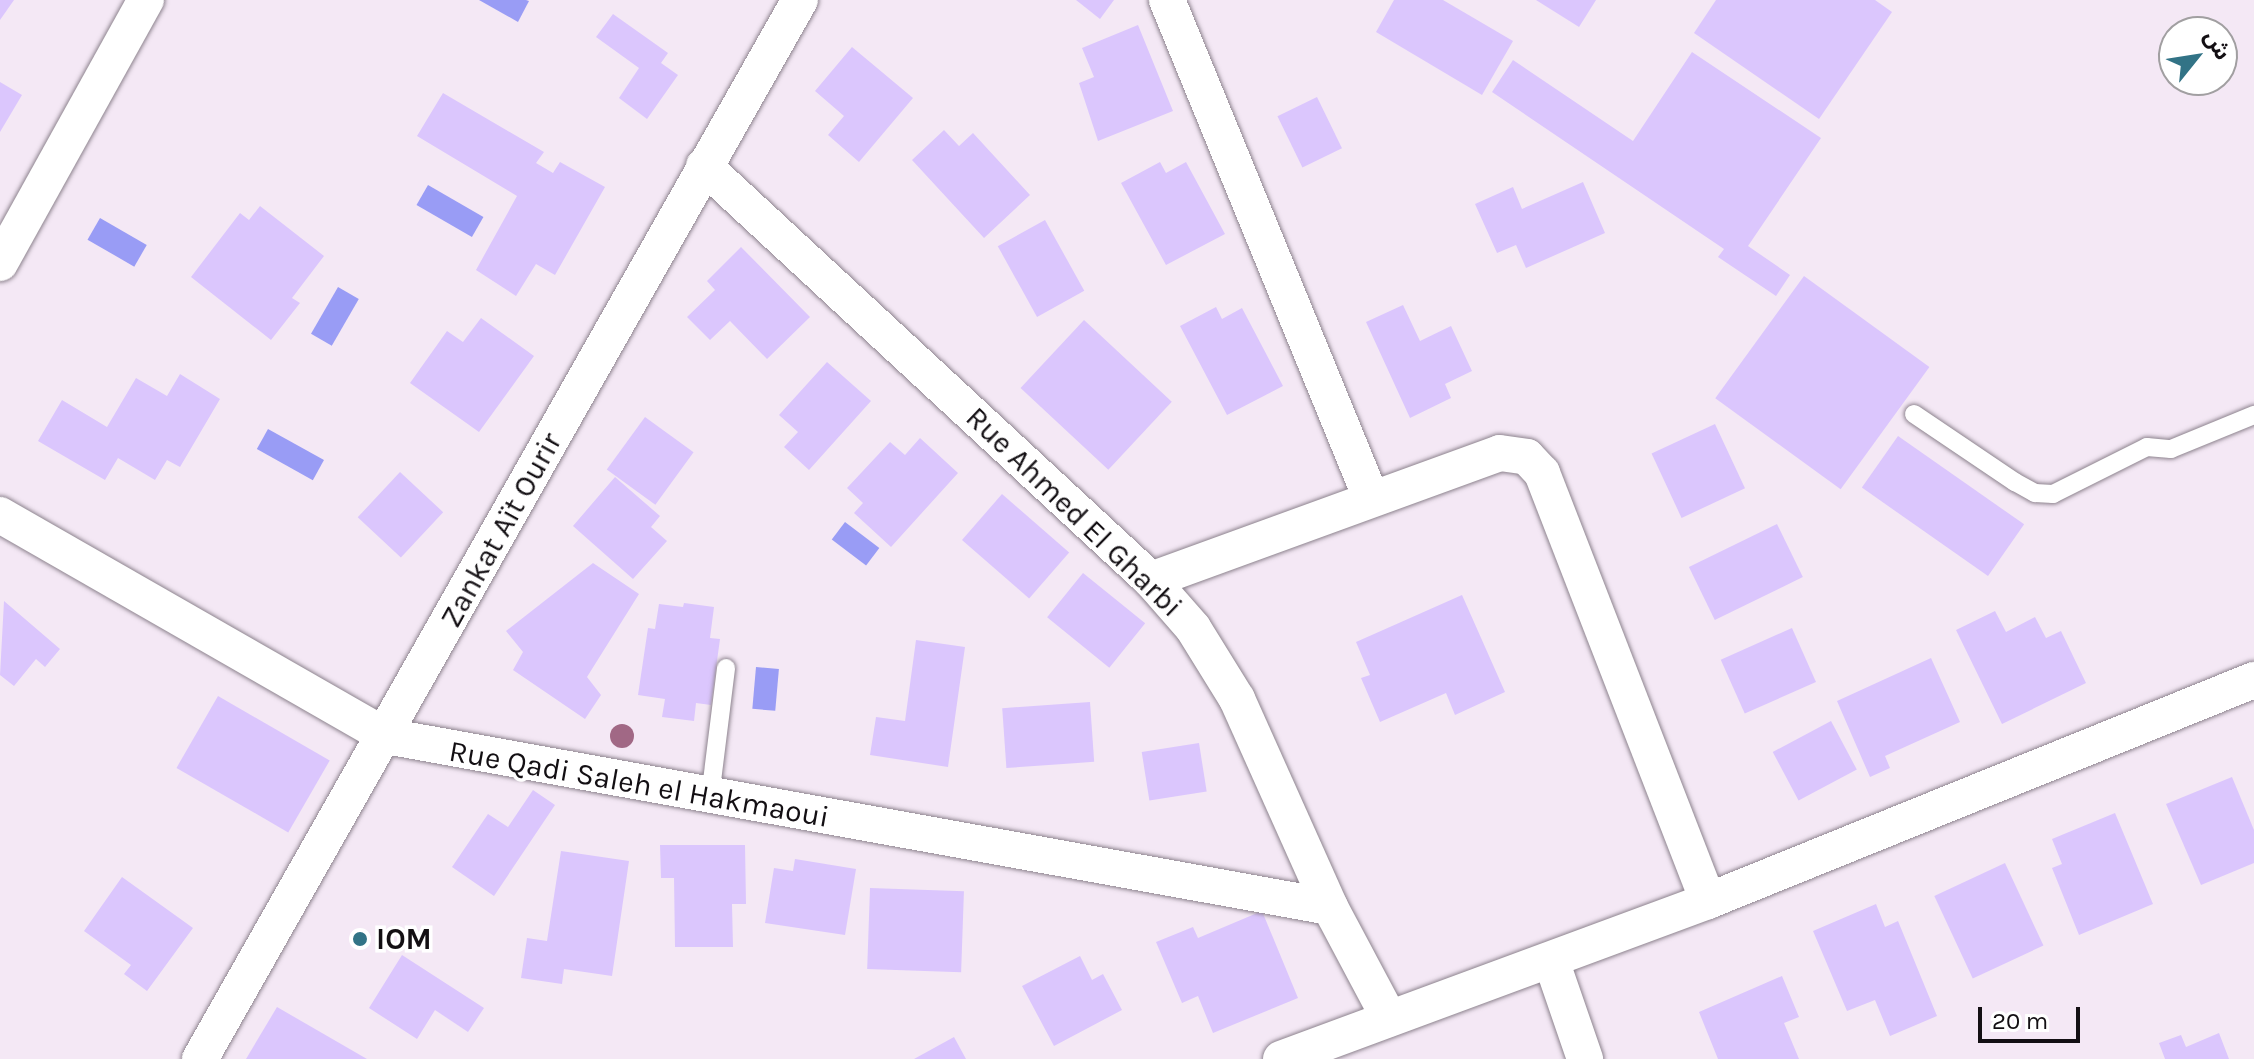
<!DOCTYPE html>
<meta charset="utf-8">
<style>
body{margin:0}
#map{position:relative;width:2254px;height:1059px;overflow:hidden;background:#f4e8f5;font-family:Karla,"Noto Sans Arabic",sans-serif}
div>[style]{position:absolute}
.water>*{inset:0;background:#999cf5;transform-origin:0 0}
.building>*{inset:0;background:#dbc6fd;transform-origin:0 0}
.roads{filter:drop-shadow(0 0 2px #8d838e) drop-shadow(0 0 2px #8d838e)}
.lane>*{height:18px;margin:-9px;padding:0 9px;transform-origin:9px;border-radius:9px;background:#fff}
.street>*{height:36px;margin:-18px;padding:0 18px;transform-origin:18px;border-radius:18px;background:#fff}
.trees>*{width:24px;height:24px;margin:-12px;border-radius:50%;background:#a16885}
.dots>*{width:22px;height:22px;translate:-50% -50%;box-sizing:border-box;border:4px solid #fff;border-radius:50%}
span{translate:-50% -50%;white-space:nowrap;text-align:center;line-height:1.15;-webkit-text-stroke:7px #fff;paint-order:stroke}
.street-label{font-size:30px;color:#130f13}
.poi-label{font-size:30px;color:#130f13;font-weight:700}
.left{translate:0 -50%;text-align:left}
.north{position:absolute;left:2158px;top:16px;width:80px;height:80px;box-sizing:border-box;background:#fff;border:2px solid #a19fa1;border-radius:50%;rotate:60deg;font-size:22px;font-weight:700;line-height:32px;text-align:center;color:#130f13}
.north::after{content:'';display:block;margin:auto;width:28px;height:36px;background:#327386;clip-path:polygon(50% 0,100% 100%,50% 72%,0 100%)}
.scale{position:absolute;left:1978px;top:1007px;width:102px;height:36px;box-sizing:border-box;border:4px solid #130f13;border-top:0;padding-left:10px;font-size:24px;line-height:28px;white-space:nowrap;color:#130f13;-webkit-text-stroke:6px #fff;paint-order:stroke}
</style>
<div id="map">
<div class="water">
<div style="clip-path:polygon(479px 0,526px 0,529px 1px,518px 22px)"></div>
<div style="left:428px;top:185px;width:64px;height:23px;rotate:30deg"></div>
<div style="left:100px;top:218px;width:54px;height:25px;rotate:30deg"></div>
<div style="left:338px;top:287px;width:24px;height:54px;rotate:30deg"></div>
<div style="left:268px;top:429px;width:64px;height:23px;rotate:29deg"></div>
<div style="left:845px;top:522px;width:43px;height:22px;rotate:37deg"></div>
<div style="left:756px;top:667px;width:23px;height:42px;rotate:5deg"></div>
</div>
<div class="building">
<div style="clip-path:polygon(0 0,14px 0,0 20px)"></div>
<div style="clip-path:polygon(1076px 0,1114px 0,1100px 19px)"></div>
<div style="clip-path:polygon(1394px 0,1443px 0,1513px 41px,1482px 95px,1376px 32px)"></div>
<div style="clip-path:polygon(1536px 0,1596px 0,1579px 27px)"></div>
<div style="clip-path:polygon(1716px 0,1875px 0,1892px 12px,1819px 119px,1694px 33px)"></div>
<div style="clip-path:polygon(613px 14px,668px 53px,661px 63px,678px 75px,647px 119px,619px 98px,639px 68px,596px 37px)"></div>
<div style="clip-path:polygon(1138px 25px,1173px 111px,1098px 141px,1079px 83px,1094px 77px,1082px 48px)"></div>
<div style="clip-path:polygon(852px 47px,913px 98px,859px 162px,828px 135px,844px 116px,815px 91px)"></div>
<div style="clip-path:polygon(1692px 52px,1821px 138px,1748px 246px,1790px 275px,1776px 296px,1718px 257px,1724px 249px,1492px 92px,1513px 60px,1633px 141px)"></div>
<div style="clip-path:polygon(0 82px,22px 95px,0 132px)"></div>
<div style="clip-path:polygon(443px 93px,544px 152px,536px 163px,553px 173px,560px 162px,605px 187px,555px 275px,536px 264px,516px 296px,476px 270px,517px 196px,417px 136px)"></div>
<div style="left:1317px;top:97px;width:57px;height:44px;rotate:64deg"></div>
<div style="clip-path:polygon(944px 130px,959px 146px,973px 133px,1030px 195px,984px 238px,912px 160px)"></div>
<div style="clip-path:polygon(1160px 162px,1166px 173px,1186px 162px,1225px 234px,1166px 265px,1121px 183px)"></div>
<div style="clip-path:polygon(1583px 182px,1605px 233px,1526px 268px,1516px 245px,1497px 253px,1475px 204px,1513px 187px,1522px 209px)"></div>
<div style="clip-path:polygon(260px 206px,324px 256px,292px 298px,300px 303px,271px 340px,191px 277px,240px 213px,249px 220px)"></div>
<div style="left:1045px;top:220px;width:81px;height:54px;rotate:61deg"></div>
<div style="clip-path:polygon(741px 247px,810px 317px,767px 359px,730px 321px,710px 340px,687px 317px,715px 290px,707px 281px)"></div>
<div style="left:1804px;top:276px;width:155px;height:151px;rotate:36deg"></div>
<div style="clip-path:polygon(1403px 305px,1420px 341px,1451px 326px,1472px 371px,1445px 384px,1451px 398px,1410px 418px,1366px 322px)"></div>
<div style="clip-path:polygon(1216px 307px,1222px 319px,1242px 308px,1283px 386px,1227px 415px,1180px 326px)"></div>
<div style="clip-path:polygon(481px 318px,534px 356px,479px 432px,410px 383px,447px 331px,463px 342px)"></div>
<div style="left:1084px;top:320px;width:120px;height:93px;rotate:43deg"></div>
<div style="clip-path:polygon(827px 362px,871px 401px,809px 470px,784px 447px,798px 432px,779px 415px)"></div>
<div style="clip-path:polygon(180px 374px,220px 399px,180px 467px,167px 460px,155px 480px,118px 458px,105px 480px,38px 441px,62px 400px,107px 427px,136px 378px,167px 396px)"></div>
<div style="left:645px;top:417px;width:60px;height:65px;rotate:36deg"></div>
<div style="left:1715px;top:424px;width:71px;height:70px;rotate:65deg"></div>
<div style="left:1898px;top:436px;width:154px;height:63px;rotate:35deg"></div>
<div style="clip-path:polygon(920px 438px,958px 473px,891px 547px,854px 513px,863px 503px,847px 488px,890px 442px,905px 455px)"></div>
<div style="left:400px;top:472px;width:59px;height:62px;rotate:43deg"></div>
<div style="clip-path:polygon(615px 477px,660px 516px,651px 527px,667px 541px,633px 579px,573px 526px)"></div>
<div style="left:1002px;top:494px;width:89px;height:61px;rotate:41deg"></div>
<div style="left:1777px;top:524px;width:59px;height:98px;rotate:64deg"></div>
<div style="clip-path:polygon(593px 563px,639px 594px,587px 677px,601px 695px,585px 719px,513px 670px,523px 652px,506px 631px)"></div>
<div style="left:1083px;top:573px;width:80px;height:57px;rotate:39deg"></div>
<div style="clip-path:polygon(1462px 595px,1505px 692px,1455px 715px,1446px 693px,1380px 722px,1361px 678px,1370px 675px,1356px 642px)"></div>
<div style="clip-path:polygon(4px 601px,60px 649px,45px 667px,36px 659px,14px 686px,0 675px)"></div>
<div style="clip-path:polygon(684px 603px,714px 607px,710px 638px,720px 639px,711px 705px,696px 703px,694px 721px,662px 717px,665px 699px,638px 695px,648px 628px,655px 629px,659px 604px,683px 607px)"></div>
<div style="clip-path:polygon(1995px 611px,2006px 632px,2035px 617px,2046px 638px,2061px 631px,2086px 683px,2002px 724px,1956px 630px)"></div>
<div style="left:1792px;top:628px;width:59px;height:78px;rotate:66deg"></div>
<div style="clip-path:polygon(916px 640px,965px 647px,948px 767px,870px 755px,876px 717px,905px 721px)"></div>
<div style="clip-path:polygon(1931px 658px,1960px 722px,1885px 756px,1890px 768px,1870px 777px,1837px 701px)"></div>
<div style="left:218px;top:696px;width:129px;height:83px;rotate:30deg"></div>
<div style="left:1090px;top:702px;width:60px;height:88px;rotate:86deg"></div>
<div style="left:1831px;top:721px;width:55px;height:66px;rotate:62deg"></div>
<div style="left:1199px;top:743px;width:49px;height:58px;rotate:81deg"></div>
<div style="clip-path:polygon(2232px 777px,2254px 830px,2254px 863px,2201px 885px,2166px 804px)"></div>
<div style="clip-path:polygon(533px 790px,555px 805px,494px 896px,452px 867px,488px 814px,508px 827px)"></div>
<div style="clip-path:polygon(2115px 813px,2153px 904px,2079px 935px,2052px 868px,2062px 864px,2052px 839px)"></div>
<div style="clip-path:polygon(660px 845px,745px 845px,746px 904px,732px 904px,733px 947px,675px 947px,674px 878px,661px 878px)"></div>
<div style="clip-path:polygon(561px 851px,629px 861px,612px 976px,564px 969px,562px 984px,521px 978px,527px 938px,547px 941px)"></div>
<div style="clip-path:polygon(795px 859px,856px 869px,845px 935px,765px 923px,774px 868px,793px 871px)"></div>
<div style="left:2005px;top:863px;width:91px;height:78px;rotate:65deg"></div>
<div style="clip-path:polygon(122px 877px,193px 928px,147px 991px,124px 974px,131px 965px,84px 931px)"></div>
<div style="left:870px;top:888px;width:94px;height:81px;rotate:2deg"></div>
<div style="clip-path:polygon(1876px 904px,1885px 927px,1898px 921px,1937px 1016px,1890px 1036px,1875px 1000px,1847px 1011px,1813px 931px)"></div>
<div style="clip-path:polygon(1262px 911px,1298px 998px,1213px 1033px,1198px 996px,1182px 1003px,1156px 942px,1193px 927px,1198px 938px)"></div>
<div style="clip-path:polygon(402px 955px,484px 1008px,468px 1032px,435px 1010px,417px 1039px,369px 1008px)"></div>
<div style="clip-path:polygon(1080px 956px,1092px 980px,1103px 974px,1122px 1010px,1054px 1046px,1022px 986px)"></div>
<div style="clip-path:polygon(1782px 976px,1799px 1017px,1784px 1023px,1799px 1059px,1718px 1059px,1699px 1012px)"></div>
<div style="clip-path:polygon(277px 1007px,367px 1059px,246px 1059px)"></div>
<div style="clip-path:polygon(2219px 1033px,2229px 1059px,2165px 1059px,2159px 1043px,2181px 1035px,2186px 1047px)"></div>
<div style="clip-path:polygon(954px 1037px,966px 1059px,914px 1059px)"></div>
</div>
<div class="roads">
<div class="lane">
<div style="left:1914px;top:414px;width:122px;rotate:34deg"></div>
<div style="left:2015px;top:482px;width:23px;rotate:29deg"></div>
<div style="left:2035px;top:493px;width:18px;rotate:3deg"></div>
<div style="left:2053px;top:494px;width:105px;rotate:-26.6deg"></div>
<div style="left:2147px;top:447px;width:24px;rotate:5deg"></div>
<div style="left:2171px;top:449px;width:90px;rotate:-22.3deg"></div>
<div style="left:710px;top:797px;width:130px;rotate:-82.9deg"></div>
</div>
<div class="street">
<div style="left:1167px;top:0;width:538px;rotate:67.72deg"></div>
<div style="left:704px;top:166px;width:609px;rotate:42.81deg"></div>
<div style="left:1151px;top:580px;width:64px;rotate:48.8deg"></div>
<div style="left:1193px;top:628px;width:84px;rotate:58.2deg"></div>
<div style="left:1237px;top:699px;width:228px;rotate:65.9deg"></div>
<div style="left:1330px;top:907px;width:126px;rotate:62deg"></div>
<div style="left:0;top:263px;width:301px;rotate:-61deg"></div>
<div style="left:0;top:515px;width:445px;rotate:29.8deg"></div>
<div style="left:386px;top:736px;width:959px;rotate:10.27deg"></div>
<div style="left:1151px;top:580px;width:371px;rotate:-20deg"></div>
<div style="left:1500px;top:453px;width:27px;rotate:8deg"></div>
<div style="left:1527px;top:457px;width:22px;rotate:47deg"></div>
<div style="left:1542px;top:473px;width:459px;rotate:68.8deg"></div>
<div style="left:1551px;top:960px;width:105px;rotate:71deg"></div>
<div style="left:200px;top:1059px;width:1217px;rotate:-60.47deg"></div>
<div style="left:1281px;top:1059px;width:455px;rotate:-20.3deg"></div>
<div style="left:1708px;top:901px;width:589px;rotate:-22.04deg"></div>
</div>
</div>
<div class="trees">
<div style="left:622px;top:736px"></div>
</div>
<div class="dots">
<div style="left:360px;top:939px;background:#327386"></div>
</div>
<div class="street-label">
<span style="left:1074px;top:512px;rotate:44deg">Rue Ahmed El Gharbi</span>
<span style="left:501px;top:530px;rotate:-61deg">Zankat Aït Ourir</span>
<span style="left:639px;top:784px;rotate:10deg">Rue Qadi Saleh el Hakmaoui</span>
</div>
<div class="poi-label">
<span class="left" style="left:376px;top:939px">IOM</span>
</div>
<div class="north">ش</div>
<div class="scale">20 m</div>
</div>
